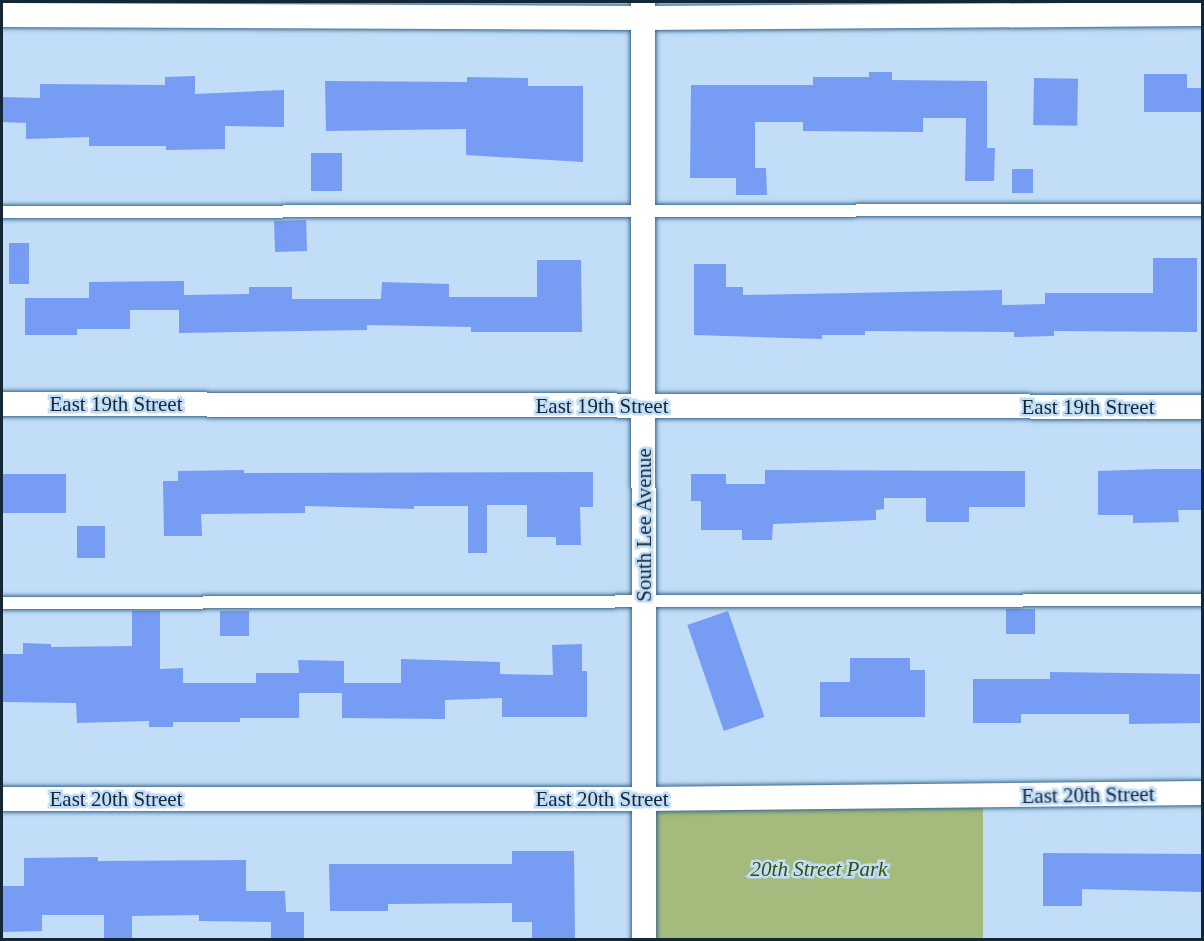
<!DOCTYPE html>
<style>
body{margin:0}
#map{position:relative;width:1204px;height:941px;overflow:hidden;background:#c1ddf7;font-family:Georgia,serif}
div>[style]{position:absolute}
.green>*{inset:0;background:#a4bb7d;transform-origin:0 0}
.building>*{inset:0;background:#779cf3;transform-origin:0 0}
.roads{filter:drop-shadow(0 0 2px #39668b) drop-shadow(0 0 2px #39668b)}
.lane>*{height:12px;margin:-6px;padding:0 6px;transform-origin:6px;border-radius:6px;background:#fff}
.street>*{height:24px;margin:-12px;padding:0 12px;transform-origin:12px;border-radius:12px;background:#fff}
span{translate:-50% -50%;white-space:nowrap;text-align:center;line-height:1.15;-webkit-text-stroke:5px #c1ddf7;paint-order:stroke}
.street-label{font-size:21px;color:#142737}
.park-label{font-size:21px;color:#394e00;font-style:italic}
.frame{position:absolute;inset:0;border:3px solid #142737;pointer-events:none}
</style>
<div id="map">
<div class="green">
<div style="left:983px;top:796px;width:143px;height:340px;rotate:90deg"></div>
</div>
<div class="building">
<div style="clip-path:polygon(869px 72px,892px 72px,892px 80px,987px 81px,987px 148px,995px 148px,994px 181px,965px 181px,966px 118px,923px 118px,923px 132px,803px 131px,803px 122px,755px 122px,755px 168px,766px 168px,767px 195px,736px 195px,736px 178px,690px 178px,691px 85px,813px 85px,813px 77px,869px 77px)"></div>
<div style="clip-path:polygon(1144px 74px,1187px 74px,1187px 88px,1203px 88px,1203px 112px,1144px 112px)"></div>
<div style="clip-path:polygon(195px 76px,195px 94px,284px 90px,284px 127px,225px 126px,225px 149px,166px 150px,166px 146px,89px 146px,89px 137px,26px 139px,26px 123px,2px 122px,2px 97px,40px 98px,40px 84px,165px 85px,165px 77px)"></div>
<div style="clip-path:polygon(467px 77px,528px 78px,528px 86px,583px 86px,583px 162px,466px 155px,466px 129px,326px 131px,325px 81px,467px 82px)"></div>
<div style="left:1034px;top:78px;width:44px;height:47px;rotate:1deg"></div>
<div style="left:311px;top:153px;width:31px;height:38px"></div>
<div style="left:1012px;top:169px;width:21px;height:24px"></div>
<div style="left:306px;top:220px;width:31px;height:32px;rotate:88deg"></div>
<div style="left:9px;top:243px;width:20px;height:41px"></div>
<div style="clip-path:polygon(1153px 258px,1197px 258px,1197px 332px,1054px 331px,1054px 336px,1014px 337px,1014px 332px,865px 331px,865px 335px,822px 335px,822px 339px,694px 335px,694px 264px,726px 264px,726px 287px,743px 287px,743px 295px,1002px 290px,1002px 305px,1045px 304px,1045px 293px,1153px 293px)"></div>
<div style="clip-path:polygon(537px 260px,581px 260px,582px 332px,471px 332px,471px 327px,367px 325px,367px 330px,179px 333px,179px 310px,130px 310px,130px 329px,77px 329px,77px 335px,25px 335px,25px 298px,89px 298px,89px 282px,184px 281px,184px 295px,249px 294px,249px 287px,292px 287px,292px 299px,381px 299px,382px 282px,449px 284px,449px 297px,537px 297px)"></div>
<div style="clip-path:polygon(1158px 469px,1203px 469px,1203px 510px,1178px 510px,1179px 522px,1133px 523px,1133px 515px,1098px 515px,1098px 471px)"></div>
<div style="clip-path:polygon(244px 470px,244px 473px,593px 472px,593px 507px,580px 507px,581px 545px,556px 545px,556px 537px,527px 537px,527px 505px,487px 505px,487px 553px,468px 553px,468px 506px,414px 506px,414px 509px,305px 506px,305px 513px,201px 514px,202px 536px,164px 536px,163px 481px,178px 481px,178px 471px)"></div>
<div style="clip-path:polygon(765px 470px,1025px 471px,1025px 507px,969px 507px,969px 522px,926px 522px,926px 498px,884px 498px,884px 509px,876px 510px,876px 520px,773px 524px,772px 540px,742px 540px,742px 530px,701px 530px,701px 501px,691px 501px,691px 474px,726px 474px,726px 484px,765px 484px)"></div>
<div style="left:2px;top:474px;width:64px;height:39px"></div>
<div style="left:77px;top:526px;width:28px;height:32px"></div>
<div style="left:1006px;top:609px;width:29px;height:25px"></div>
<div style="clip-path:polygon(132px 611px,160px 611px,160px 669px,183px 668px,183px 683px,256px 683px,256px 673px,299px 673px,298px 660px,344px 661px,344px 683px,401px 683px,401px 659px,500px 662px,500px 674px,553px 675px,552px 645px,582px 644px,582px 671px,587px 671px,587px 717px,502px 717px,502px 698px,445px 700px,445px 719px,342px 718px,342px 693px,299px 693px,299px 718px,240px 718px,240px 722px,173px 722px,173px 727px,149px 727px,149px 721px,77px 723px,76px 703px,2px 702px,2px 654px,23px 654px,23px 643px,51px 644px,51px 647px,132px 646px)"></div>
<div style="left:220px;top:611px;width:29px;height:25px"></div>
<div style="left:728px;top:611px;width:112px;height:43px;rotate:71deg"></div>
<div style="clip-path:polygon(850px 658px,910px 658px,910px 670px,925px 670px,925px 717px,820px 717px,820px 682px,850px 682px)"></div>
<div style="clip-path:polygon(1050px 672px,1200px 674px,1200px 723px,1129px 724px,1129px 714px,1021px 714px,1021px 723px,973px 723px,973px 679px,1050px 679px)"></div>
<div style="clip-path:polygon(512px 851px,574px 851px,575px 939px,532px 939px,532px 922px,512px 922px,512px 903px,388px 904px,388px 911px,330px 911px,329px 864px,512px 864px)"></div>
<div style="clip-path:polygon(1043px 853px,1202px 854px,1202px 892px,1082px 889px,1082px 906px,1043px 906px)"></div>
<div style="clip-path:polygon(98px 857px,98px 861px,246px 860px,246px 891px,285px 891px,286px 912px,304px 912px,304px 939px,271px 939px,271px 922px,199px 921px,199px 915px,132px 916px,132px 938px,104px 938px,104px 915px,42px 915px,42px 931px,2px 932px,2px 886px,24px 886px,24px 858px)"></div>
</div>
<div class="roads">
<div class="lane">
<div style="left:2px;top:212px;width:1200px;rotate:-0.1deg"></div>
<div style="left:2px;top:603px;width:1200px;rotate:-0.14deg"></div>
</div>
<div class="street">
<div style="left:643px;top:3px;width:937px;rotate:89.94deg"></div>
<div style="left:2px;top:15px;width:641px;rotate:0.27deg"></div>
<div style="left:643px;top:18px;width:559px;rotate:-0.41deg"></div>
<div style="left:2px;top:404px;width:1200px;rotate:0.14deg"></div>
<div style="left:2px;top:799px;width:641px"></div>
<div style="left:643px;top:799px;width:559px;rotate:-0.61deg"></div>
</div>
</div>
<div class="street-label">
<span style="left:116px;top:404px">East 19th Street</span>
<span style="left:602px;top:406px">East 19th Street</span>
<span style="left:1088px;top:407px">East 19th Street</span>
<span style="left:644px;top:525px;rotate:-90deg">South Lee Avenue</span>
<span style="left:1088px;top:795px;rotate:-1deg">East 20th Street</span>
<span style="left:116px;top:799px">East 20th Street</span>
<span style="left:602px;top:799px">East 20th Street</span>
</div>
<div class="park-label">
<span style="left:819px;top:869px">20th Street Park</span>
</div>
<div class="frame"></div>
</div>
